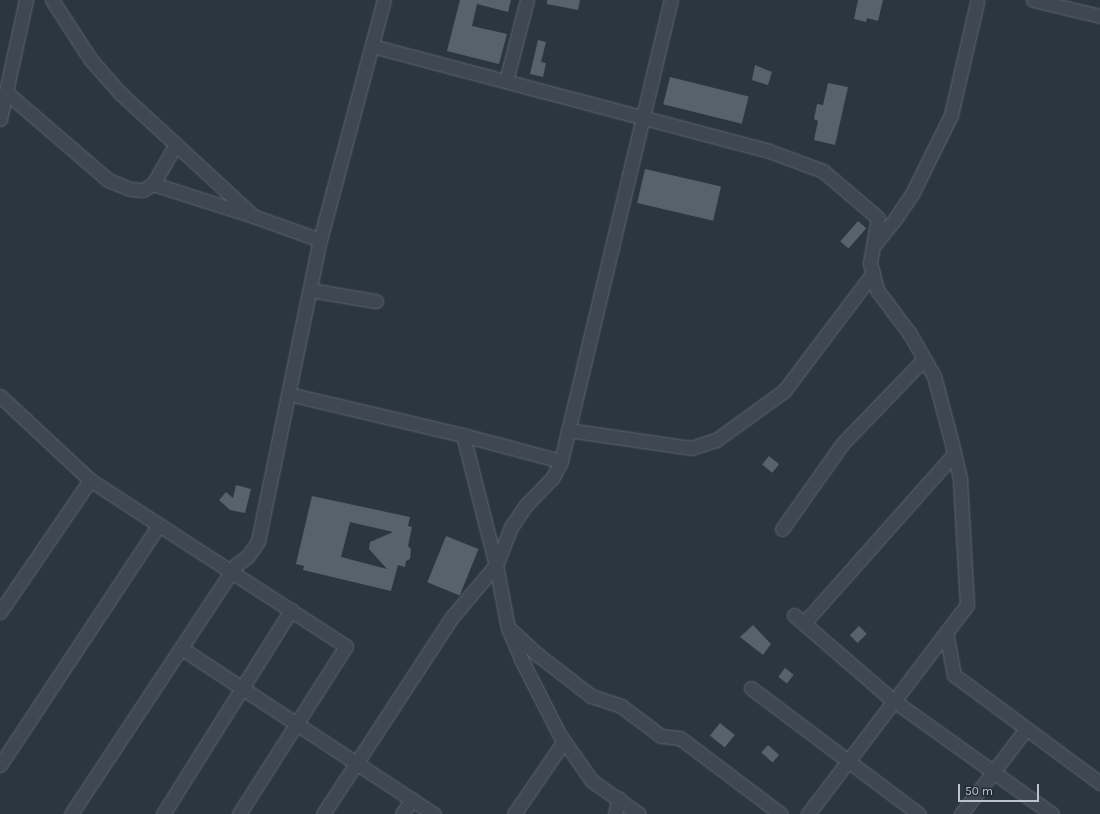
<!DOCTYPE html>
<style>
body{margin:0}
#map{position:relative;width:1100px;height:814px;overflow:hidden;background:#2b3641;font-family:Karla,sans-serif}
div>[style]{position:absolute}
.building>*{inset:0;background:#56636d;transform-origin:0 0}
.roads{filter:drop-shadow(0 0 1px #5d666e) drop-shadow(0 0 1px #5d666e)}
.street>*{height:13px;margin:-6.5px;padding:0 6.5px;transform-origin:6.5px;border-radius:6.5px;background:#3f4851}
span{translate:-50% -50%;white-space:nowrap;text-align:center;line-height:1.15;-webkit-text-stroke:3px #232d36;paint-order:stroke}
.scale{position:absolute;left:958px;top:784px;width:81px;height:18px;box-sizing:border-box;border:2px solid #bcc3cb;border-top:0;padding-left:5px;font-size:12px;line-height:14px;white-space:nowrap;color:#bcc3cb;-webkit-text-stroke:3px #232d36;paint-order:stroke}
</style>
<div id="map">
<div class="building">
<div style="clip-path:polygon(460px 0,511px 0,508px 12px,477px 4px,472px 26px,507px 34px,499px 64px,447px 51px)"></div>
<div style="clip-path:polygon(547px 0,580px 0,578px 10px,547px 4px)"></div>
<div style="clip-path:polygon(858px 0,883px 0,878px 21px,867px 18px,866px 22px,854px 19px)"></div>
<div style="clip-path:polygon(538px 40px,546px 42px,541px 62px,546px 63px,543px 77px,530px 74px)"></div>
<div style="clip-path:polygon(755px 65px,772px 72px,768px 85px,752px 80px)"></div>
<div style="left:670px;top:77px;width:81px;height:28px;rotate:14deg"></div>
<div style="clip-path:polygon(828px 83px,848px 87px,835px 145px,814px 140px,818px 121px,814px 119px,817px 104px,823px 105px)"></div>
<div style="left:645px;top:169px;width:78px;height:35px;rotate:13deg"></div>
<div style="left:858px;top:221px;width:11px;height:27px;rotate:41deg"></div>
<div style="left:769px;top:456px;width:13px;height:11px;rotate:39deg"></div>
<div style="clip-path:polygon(236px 485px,251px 489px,245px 513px,230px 510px,219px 500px,226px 492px,233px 498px)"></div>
<div style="clip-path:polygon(evenodd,312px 496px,410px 517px,408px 526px,412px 527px,408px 546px,411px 549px,410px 559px,406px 561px,405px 567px,398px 565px,391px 591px,303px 570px,304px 566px,296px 564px,312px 496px,350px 522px,393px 532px,370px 542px,369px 549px,387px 569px,341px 557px,350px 522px)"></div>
<div style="left:446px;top:536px;width:35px;height:50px;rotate:22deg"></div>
<div style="clip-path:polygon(753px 625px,771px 644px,763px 655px,740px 637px)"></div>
<div style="left:859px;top:626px;width:11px;height:13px;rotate:45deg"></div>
<div style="left:785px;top:668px;width:11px;height:11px;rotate:38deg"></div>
<div style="left:720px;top:723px;width:19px;height:16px;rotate:39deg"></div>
<div style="left:768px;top:745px;width:15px;height:10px;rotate:42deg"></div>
</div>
<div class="roads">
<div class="street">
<div style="left:52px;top:0;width:72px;rotate:57deg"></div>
<div style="left:91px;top:60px;width:44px;rotate:48.7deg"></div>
<div style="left:120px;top:93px;width:177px;rotate:42.7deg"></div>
<div style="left:1033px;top:0;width:69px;rotate:13.4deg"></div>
<div style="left:372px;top:46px;width:411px;rotate:14.8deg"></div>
<div style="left:769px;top:151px;width:58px;rotate:20.3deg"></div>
<div style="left:823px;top:171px;width:72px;rotate:40.5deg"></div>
<div style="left:878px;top:218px;width:46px;rotate:100.1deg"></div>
<div style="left:870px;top:263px;width:28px;rotate:75deg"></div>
<div style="left:877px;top:290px;width:55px;rotate:53.1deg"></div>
<div style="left:910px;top:334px;width:48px;rotate:60.3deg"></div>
<div style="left:934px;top:376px;width:70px;rotate:75.2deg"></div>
<div style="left:952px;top:444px;width:37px;rotate:77deg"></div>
<div style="left:960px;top:480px;width:125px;rotate:86.8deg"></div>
<div style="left:967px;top:605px;width:263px;rotate:127.3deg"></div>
<div style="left:506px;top:81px;width:84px;rotate:-75.5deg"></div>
<div style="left:7px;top:93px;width:133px;rotate:40.7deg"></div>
<div style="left:108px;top:180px;width:24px;rotate:22deg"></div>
<div style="left:130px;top:189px;width:13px;rotate:4deg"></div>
<div style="left:143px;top:190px;width:12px;rotate:-31deg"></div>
<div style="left:153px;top:184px;width:105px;rotate:17.7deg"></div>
<div style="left:253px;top:216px;width:71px;rotate:19.7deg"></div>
<div style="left:0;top:119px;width:122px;rotate:-77.7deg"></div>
<div style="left:153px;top:184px;width:46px;rotate:-60.1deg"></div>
<div style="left:874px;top:245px;width:33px;rotate:-51deg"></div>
<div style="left:895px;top:219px;width:30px;rotate:-56deg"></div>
<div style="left:912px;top:194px;width:88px;rotate:-63.7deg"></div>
<div style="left:951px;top:115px;width:116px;rotate:-77deg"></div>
<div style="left:310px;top:290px;width:67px;rotate:9.5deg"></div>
<div style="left:289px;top:394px;width:179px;rotate:13.3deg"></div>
<div style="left:463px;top:435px;width:101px;rotate:14.9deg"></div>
<div style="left:0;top:396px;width:123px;rotate:43deg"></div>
<div style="left:90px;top:480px;width:305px;rotate:33deg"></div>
<div style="left:346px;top:646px;width:199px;rotate:122.5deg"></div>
<div style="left:568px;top:430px;width:124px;rotate:8.3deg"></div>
<div style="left:691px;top:448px;width:26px;rotate:-18deg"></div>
<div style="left:716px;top:440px;width:84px;rotate:-35.8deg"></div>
<div style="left:784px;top:391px;width:148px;rotate:-53deg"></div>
<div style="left:463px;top:435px;width:134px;rotate:75.8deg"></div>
<div style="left:496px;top:565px;width:64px;rotate:79.2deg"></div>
<div style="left:508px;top:628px;width:34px;rotate:67deg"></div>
<div style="left:521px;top:659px;width:84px;rotate:63.1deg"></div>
<div style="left:559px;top:734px;width:57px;rotate:54.9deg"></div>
<div style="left:592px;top:781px;width:57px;rotate:35.1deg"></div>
<div style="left:782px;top:529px;width:105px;rotate:-54.7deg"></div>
<div style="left:843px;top:443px;width:117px;rotate:-46deg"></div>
<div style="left:0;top:612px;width:160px;rotate:-55.7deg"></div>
<div style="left:794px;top:615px;width:127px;rotate:40.8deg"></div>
<div style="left:890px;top:698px;width:199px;rotate:35.6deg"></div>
<div style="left:804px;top:623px;width:226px;rotate:-48.4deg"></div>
<div style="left:511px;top:630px;width:37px;rotate:43deg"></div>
<div style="left:538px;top:655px;width:67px;rotate:37.7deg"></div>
<div style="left:591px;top:696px;width:32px;rotate:18deg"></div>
<div style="left:621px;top:706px;width:50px;rotate:36.9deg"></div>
<div style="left:661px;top:736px;width:19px;rotate:6deg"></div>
<div style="left:680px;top:738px;width:126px;rotate:37deg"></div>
<div style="left:946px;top:632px;width:44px;rotate:79.5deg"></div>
<div style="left:954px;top:675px;width:182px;rotate:36.5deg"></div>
<div style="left:181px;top:648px;width:303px;rotate:33.3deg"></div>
<div style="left:751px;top:688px;width:210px;rotate:36.9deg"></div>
<div style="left:0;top:765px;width:288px;rotate:-56.5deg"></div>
<div style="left:71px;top:814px;width:299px;rotate:-56.5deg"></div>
<div style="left:236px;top:565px;width:15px;rotate:-37deg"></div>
<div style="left:248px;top:556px;width:18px;rotate:-56deg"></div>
<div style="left:258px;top:541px;width:307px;rotate:-78.4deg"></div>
<div style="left:320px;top:240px;width:248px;rotate:-75.1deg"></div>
<div style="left:163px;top:814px;width:241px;rotate:-57.9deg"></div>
<div style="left:323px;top:814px;width:235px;rotate:-56.8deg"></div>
<div style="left:452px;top:617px;width:68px;rotate:-49.8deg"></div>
<div style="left:496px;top:565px;width:41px;rotate:-68.5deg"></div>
<div style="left:511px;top:527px;width:27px;rotate:-56deg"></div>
<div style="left:526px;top:505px;width:39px;rotate:-46deg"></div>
<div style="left:553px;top:477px;width:18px;rotate:-63deg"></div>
<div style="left:561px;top:461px;width:474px;rotate:-76.6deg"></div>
<div style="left:402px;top:814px;width:18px;rotate:-56deg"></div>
<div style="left:514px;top:814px;width:88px;rotate:-55.6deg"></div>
<div style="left:615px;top:814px;width:16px;rotate:-75deg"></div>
<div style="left:961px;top:814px;width:107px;rotate:-52.6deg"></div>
</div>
</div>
<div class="scale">50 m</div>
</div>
